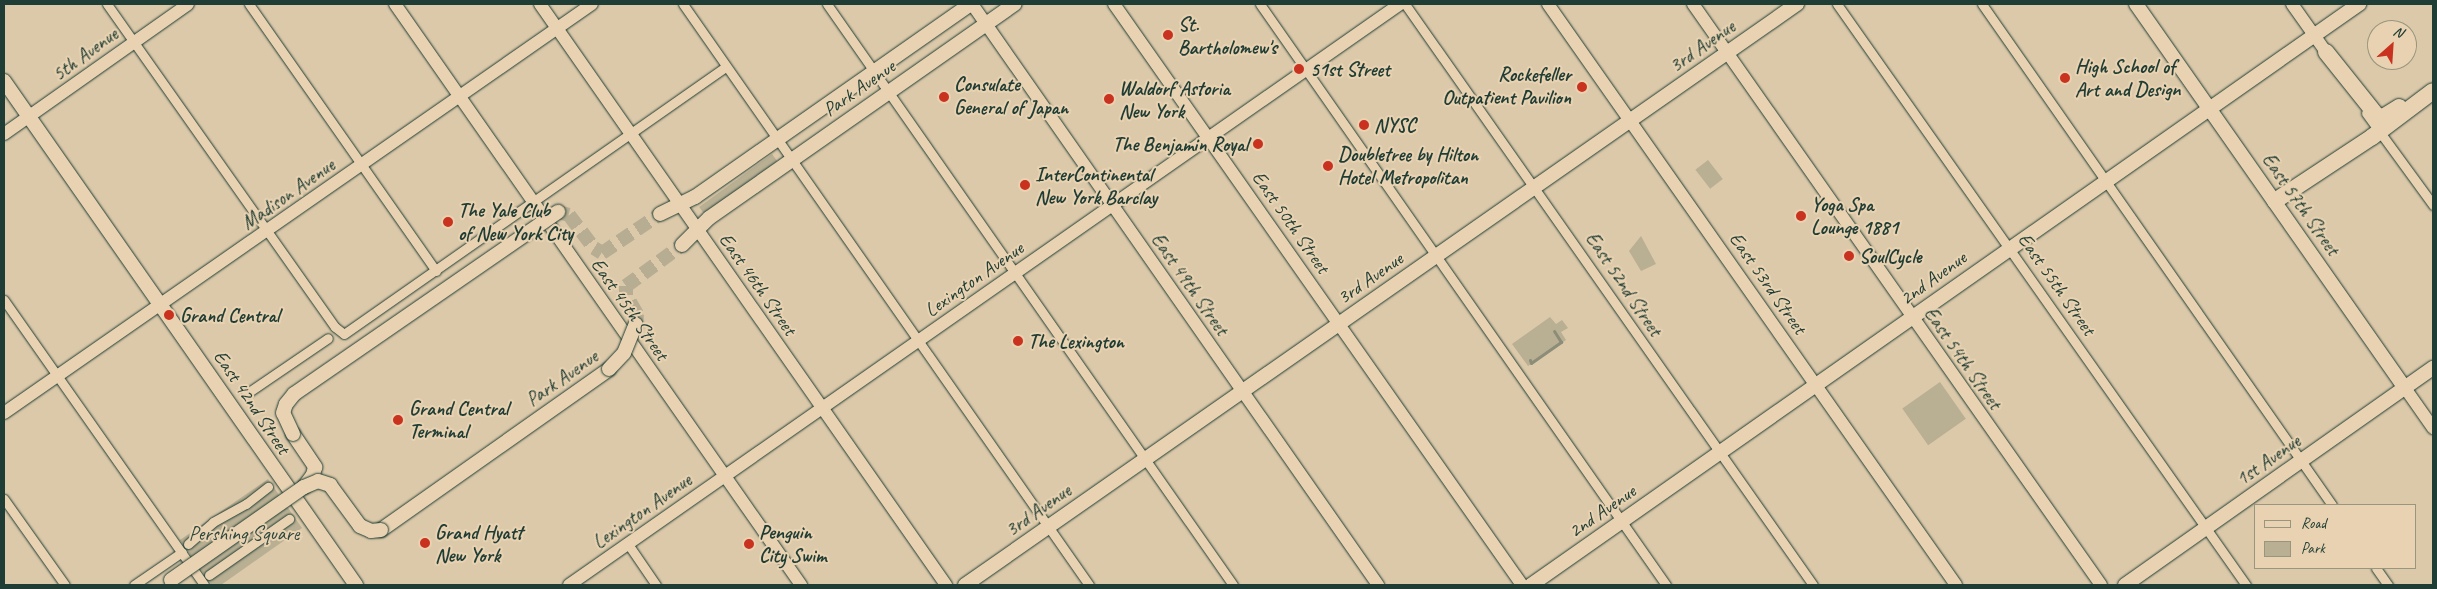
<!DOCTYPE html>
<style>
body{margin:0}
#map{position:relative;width:2437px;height:589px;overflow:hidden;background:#dcc9aa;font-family:Caveat,sans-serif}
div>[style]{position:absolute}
.green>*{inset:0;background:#b9af93;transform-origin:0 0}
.stream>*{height:3px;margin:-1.5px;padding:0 1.5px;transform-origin:1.5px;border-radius:1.5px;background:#8c8d78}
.primary-tunnel>*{height:14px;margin-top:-7px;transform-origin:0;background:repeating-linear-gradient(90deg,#b6ad92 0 14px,transparent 0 21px)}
.roads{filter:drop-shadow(0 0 1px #1f3d34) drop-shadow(0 0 1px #1f3d34)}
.street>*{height:9px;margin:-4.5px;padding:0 4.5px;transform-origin:4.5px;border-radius:4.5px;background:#e8d2b1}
.secondary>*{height:12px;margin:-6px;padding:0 6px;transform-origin:6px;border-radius:6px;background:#e8d2b1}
.primary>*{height:14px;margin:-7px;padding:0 7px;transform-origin:7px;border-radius:7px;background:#e8d2b1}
.highway>*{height:16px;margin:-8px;padding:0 8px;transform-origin:8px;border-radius:8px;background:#e8d2b1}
.bridges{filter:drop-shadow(0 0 1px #1f3d34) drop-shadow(0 0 1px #1f3d34)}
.primary-bridge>*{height:14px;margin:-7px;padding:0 7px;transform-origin:7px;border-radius:7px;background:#e8d2b1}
.dots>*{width:14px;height:14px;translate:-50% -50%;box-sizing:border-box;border:2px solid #e8d2b1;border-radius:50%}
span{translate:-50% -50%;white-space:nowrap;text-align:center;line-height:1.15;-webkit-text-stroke:4px #e8d2b1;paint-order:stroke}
.poi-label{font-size:20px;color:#1f3d34;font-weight:700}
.left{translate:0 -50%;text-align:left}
.right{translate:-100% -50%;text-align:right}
.street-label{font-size:20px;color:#1f3d34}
.park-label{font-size:20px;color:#2e483e}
.frame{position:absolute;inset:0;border:5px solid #1f3d34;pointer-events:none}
.legend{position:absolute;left:2254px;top:504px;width:162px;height:65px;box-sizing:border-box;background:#e8d2b1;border:1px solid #98967f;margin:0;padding:6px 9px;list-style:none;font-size:15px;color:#1f3d34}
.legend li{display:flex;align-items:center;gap:10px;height:25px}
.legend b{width:25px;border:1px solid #98967f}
.north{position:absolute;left:2367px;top:20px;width:50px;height:50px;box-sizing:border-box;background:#e8d2b1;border:1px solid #98967f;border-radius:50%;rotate:26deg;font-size:14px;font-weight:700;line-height:20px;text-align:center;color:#1f3d34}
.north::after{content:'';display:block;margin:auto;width:18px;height:22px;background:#c8321e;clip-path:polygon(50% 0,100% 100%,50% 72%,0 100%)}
</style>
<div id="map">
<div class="green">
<div style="left:772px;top:154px;width:9px;height:90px;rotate:54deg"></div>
<div style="left:1708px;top:160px;width:24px;height:16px;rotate:52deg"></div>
<div style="clip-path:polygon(1641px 236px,1656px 264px,1641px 271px,1629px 251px)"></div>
<div style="clip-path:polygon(1550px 317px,1556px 324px,1562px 320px,1568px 328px,1561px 332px,1566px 340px,1528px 366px,1512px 344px)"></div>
<div style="left:1940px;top:382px;width:45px;height:46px;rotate:55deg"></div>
<div style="clip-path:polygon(268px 479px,302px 528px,221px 585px,212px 585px,180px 540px)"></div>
</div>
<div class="stream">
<div style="left:1530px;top:360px;width:3px;rotate:72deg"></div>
<div style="left:1531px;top:363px;width:37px;rotate:-35deg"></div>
<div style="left:1561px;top:342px;width:13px;rotate:-122deg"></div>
</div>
<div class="primary-tunnel">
<div style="left:558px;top:212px;width:11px;rotate:15deg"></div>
<div style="left:569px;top:215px;width:41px;rotate:52.9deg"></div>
<div style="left:594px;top:248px;width:9px;rotate:32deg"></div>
<div style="left:602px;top:253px;width:70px;rotate:-33.9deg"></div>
<div style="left:636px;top:324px;width:10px;rotate:-84deg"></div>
<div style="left:637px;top:314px;width:22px;rotate:-120deg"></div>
<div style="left:626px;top:295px;width:9px;rotate:-90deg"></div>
<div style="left:626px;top:286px;width:69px;rotate:-36.2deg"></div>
</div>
<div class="roads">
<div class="street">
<div style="left:107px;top:4px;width:395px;rotate:54.8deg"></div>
<div style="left:335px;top:327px;width:11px;rotate:38deg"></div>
<div style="left:344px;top:334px;width:466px;rotate:-35deg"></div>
<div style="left:249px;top:4px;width:326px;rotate:55deg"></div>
<div style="left:683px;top:4px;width:709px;rotate:55.05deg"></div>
<div style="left:827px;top:4px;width:709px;rotate:55.05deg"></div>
<div style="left:1260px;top:4px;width:709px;rotate:55.05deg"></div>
<div style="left:1405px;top:4px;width:710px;rotate:54.92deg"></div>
<div style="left:1837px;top:4px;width:711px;rotate:54.86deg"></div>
<div style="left:1982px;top:4px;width:611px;rotate:55.06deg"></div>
<div style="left:2366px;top:113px;width:114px;rotate:53.9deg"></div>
<div style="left:4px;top:300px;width:348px;rotate:54.9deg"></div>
<div style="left:246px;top:394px;width:99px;rotate:-34.3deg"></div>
<div style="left:4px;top:499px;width:105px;rotate:54.7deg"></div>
<div style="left:188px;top:544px;width:33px;rotate:-41deg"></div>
<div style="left:213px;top:522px;width:38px;rotate:-29deg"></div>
<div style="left:246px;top:504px;width:28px;rotate:-38deg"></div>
<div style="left:628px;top:544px;width:50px;rotate:55.7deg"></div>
<div style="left:2376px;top:568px;width:21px;rotate:55deg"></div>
<div style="left:209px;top:575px;width:98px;rotate:-35deg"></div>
<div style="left:134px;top:585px;width:58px;rotate:-34.5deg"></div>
</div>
<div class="secondary">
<div style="left:395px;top:4px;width:709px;rotate:55.05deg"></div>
<div style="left:540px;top:4px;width:709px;rotate:55.05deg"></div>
<div style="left:972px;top:4px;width:709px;rotate:55.05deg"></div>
<div style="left:1114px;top:4px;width:710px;rotate:54.92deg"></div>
<div style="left:1548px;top:4px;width:710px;rotate:54.92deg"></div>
<div style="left:1693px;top:4px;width:710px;rotate:54.92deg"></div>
<div style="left:2292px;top:4px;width:59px;rotate:54.7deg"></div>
<div style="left:4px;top:134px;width:225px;rotate:-35.2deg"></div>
<div style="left:2405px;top:388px;width:49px;rotate:55deg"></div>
<div style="left:4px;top:413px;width:716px;rotate:-34.82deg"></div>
<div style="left:569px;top:585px;width:1014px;rotate:-34.96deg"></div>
</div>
<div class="primary">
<div style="left:2136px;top:4px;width:469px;rotate:55deg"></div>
<div style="left:4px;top:81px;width:615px;rotate:55.07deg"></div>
<div style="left:660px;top:214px;width:39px;rotate:-26deg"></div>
<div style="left:695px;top:197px;width:337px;rotate:-35deg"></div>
<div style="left:682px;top:245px;width:38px;rotate:-45deg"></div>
<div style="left:709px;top:218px;width:373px;rotate:-35deg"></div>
<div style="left:293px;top:434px;width:40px;rotate:56deg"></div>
<div style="left:315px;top:467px;width:8px;rotate:104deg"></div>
<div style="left:313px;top:475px;width:15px;rotate:127deg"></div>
<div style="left:381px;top:530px;width:279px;rotate:-35.2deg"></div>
<div style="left:965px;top:585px;width:1015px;rotate:-34.93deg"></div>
<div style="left:1531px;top:585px;width:1012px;rotate:-35.06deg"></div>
<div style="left:2125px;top:585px;width:377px;rotate:-35.2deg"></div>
</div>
<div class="highway">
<div style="left:2326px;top:52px;width:82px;rotate:51.4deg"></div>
<div style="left:2377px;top:116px;width:6px;rotate:9deg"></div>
<div style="left:2383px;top:117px;width:19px;rotate:-32deg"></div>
<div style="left:2275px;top:201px;width:116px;rotate:-33.4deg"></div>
<div style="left:2372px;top:137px;width:76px;rotate:-37deg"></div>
</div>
</div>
<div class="bridges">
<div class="primary-bridge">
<div style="left:609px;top:369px;width:22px;rotate:-47deg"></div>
<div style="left:624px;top:353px;width:31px;rotate:-68deg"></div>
<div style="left:293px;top:434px;width:23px;rotate:-115deg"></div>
<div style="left:283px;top:413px;width:9px;rotate:-72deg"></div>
<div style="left:286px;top:404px;width:13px;rotate:-51deg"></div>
<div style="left:294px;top:394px;width:321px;rotate:-34.6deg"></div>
<div style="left:171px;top:580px;width:162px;rotate:-35deg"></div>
<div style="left:304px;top:487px;width:15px;rotate:-23deg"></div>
<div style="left:318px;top:481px;width:13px;rotate:18deg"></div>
<div style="left:330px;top:485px;width:51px;rotate:53.8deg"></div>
<div style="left:360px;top:526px;width:12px;rotate:24deg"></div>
<div style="left:371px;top:531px;width:10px;rotate:-6deg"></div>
</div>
</div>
<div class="dots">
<div style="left:1168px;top:35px;background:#c8321e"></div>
<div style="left:1299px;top:69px;background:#c8321e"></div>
<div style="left:2065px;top:78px;background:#c8321e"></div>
<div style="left:1582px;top:87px;background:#c8321e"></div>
<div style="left:944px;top:97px;background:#c8321e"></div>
<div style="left:1109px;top:99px;background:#c8321e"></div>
<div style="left:1364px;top:125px;background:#c8321e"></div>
<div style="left:1258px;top:144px;background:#c8321e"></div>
<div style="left:1328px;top:166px;background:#c8321e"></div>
<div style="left:1025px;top:185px;background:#c8321e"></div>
<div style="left:1801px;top:216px;background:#c8321e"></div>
<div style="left:448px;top:222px;background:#c8321e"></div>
<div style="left:1849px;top:256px;background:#c8321e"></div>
<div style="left:169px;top:315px;background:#c8321e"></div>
<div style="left:1018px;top:341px;background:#c8321e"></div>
<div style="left:398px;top:420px;background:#c8321e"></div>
<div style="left:425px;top:543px;background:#c8321e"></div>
<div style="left:749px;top:544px;background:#c8321e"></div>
</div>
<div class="poi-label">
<span class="left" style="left:1178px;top:36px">St.<br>Bartholomew's</span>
<span class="left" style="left:2075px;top:78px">High School of<br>Art and Design</span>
<span class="left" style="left:1310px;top:69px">51st Street</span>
<span class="right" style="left:1571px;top:86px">Rockefeller<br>Outpatient Pavilion</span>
<span class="left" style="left:954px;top:96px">Consulate<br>General of Japan</span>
<span class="left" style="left:1119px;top:100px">Waldorf Astoria<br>New York</span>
<span class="left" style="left:1374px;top:125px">NYSC</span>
<span class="right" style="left:1248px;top:144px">The Benjamin Royal</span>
<span class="left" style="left:1338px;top:166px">Doubletree by Hilton<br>Hotel Metropolitan</span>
<span class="left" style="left:1035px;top:186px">InterContinental<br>New York Barclay</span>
<span class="left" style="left:1811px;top:216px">Yoga Spa<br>Lounge 1881</span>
<span class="left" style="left:458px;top:222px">The Yale Club<br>of New York City</span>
<span class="left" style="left:1859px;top:256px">SoulCycle</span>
<span class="left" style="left:180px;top:315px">Grand Central</span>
<span class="left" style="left:1028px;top:341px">The Lexington</span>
<span class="left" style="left:409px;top:420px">Grand Central<br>Terminal</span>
<span class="left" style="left:435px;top:544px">Grand Hyatt<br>New York</span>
<span class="left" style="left:759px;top:544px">Penguin<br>City Swim</span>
</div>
<div class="street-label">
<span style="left:1702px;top:46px;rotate:-35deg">3rd Avenue</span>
<span style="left:85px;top:54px;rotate:-36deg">5th Avenue</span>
<span style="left:859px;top:88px;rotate:-35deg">Park Avenue</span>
<span style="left:288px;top:194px;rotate:-35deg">Madison Avenue</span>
<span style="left:2301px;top:204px;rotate:55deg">East 57th Street</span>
<span style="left:1291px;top:222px;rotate:55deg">East 50th Street</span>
<span style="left:1370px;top:278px;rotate:-35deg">3rd Avenue</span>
<span style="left:1933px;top:278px;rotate:-36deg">2nd Avenue</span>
<span style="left:974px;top:279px;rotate:-35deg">Lexington Avenue</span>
<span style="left:1768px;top:283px;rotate:55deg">East 53rd Street</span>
<span style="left:758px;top:284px;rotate:55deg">East 46th Street</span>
<span style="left:1190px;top:284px;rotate:55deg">East 49th Street</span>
<span style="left:1624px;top:284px;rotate:56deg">East 52nd Street</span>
<span style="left:2057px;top:284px;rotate:55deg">East 55th Street</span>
<span style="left:630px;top:309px;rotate:55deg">East 45th Street</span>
<span style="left:1963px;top:358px;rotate:55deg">East 54th Street</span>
<span style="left:562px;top:378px;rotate:-35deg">Park Avenue</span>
<span style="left:252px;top:402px;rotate:56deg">East 42nd Street</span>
<span style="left:2268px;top:460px;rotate:-35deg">1st Avenue</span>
<span style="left:1038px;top:510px;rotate:-35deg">3rd Avenue</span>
<span style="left:642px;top:511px;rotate:-35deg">Lexington Avenue</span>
<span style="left:1602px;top:511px;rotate:-35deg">2nd Avenue</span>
</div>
<div class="park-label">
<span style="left:244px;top:533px">Pershing Square</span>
</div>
<div class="frame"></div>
<ul class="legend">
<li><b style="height:6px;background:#e8d2b1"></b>Road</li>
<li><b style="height:14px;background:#b9af93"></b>Park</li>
</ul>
<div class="north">N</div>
</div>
